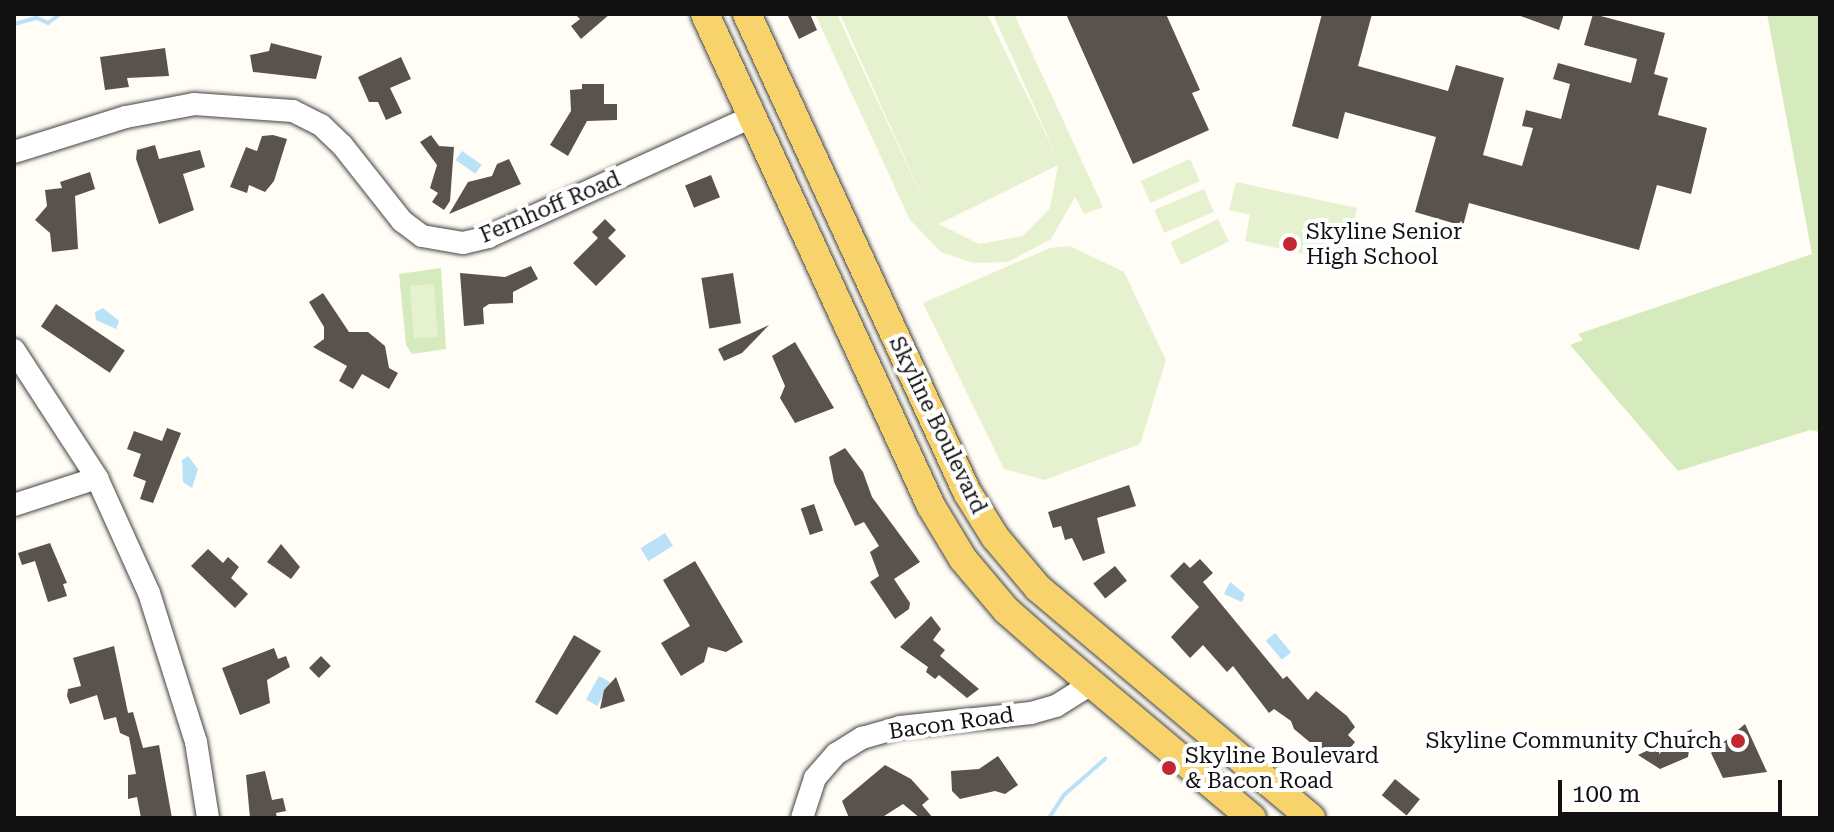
<!DOCTYPE html>
<style>
body{margin:0}
#map{position:relative;width:1834px;height:832px;overflow:hidden;background:#fffdf5;font-family:"Roboto Serif",serif}
div>[style]{position:absolute}
.green>*{inset:0;background:#d6ebbd}
.pitch>*{inset:0;background:#e6f2cf;transform-origin:0 0}
.water>*{inset:0;background:#b9e1f7;transform-origin:0 0}
.stream>*{height:4px;margin:-2px;padding:0 2px;transform-origin:2px;border-radius:2px;background:#b9e1f7}
.building>*{inset:0;background:#5a524d;transform-origin:0 0}
.roads{filter:drop-shadow(0 0 2px #444) drop-shadow(0 0 2px #444)}
.minor>*{height:22px;margin:-11px;padding:0 11px;transform-origin:11px;border-radius:11px;background:#fff}
.major>*{height:28px;margin:-14px;padding:0 14px;transform-origin:14px;border-radius:14px;background:#f8d36c}
.dots>*{width:22px;height:22px;translate:-50% -50%;box-sizing:border-box;border:4px solid #fff;border-radius:50%}
span{translate:-50% -50%;white-space:nowrap;text-align:center;line-height:1.15;-webkit-text-stroke:8px #fff;paint-order:stroke}
.street-label{font-size:22px;color:#111}
.poi-label{font-size:22px;color:#111}
.left{translate:0 -50%;text-align:left}
.right{translate:-100% -50%;text-align:right}
.frame{position:absolute;inset:0;border:16px solid #111;pointer-events:none}
.scale{position:absolute;left:1558px;top:780px;width:224px;height:36px;box-sizing:border-box;border:4px solid #111;border-top:0;padding-left:10px;font-size:24px;line-height:28px;white-space:nowrap;color:#111;-webkit-text-stroke:6px #fff;paint-order:stroke}
</style>
<div id="map">
<div class="green">
<div style="clip-path:polygon(1767px 14px,1820px 14px,1820px 432px,1810px 430px,1678px 471px,1570px 345px,1583px 340px,1578px 334px,1812px 254px)"></div>
<div style="clip-path:polygon(441px 268px,446px 349px,412px 354px,406px 345px,399px 274px)"></div>
</div>
<div class="pitch">
<div style="clip-path:polygon(evenodd,815px 14px,837px 14px,928px 210px,840px 14px,987px 14px,1057px 157px,993px 14px,1014px 14px,1103px 207px,1084px 214px,1075px 197px,1051px 239px,1008px 262px,973px 263px,941px 252px,910px 220px,815px 14px,1058px 165px,1050px 208px,1023px 236px,979px 244px,939px 224px,1058px 165px)"></div>
<div style="left:1190px;top:159px;width:24px;height:54px;rotate:66deg"></div>
<div style="clip-path:polygon(1236px 182px,1357px 208px,1345px 263px,1245px 241px,1250px 215px,1229px 210px)"></div>
<div style="left:1204px;top:189px;width:25px;height:54px;rotate:67deg"></div>
<div style="left:1218px;top:219px;width:25px;height:53px;rotate:64deg"></div>
<div style="clip-path:polygon(1070px 246px,1124px 272px,1166px 360px,1140px 444px,1045px 480px,1004px 469px,923px 303px,1050px 248px)"></div>
<div style="left:434px;top:284px;width:53px;height:24px;rotate:86deg"></div>
</div>
<div class="water">
<div style="left:462px;top:151px;width:24px;height:11px;rotate:35deg"></div>
<div style="clip-path:polygon(103px 308px,119px 321px,116px 329px,96px 320px,95px 312px)"></div>
<div style="clip-path:polygon(188px 456px,198px 469px,192px 488px,183px 482px,182px 460px)"></div>
<div style="left:665px;top:533px;width:15px;height:29px;rotate:58deg"></div>
<div style="clip-path:polygon(1230px 582px,1245px 594px,1242px 602px,1224px 594px)"></div>
<div style="left:1275px;top:633px;width:25px;height:12px;rotate:50deg"></div>
<div style="left:599px;top:676px;width:13px;height:27px;rotate:29deg"></div>
</div>
<div class="stream">
<div style="left:14px;top:24px;width:24px;rotate:-15deg"></div>
<div style="left:37px;top:18px;width:12px;rotate:24deg"></div>
<div style="left:48px;top:23px;width:15px;rotate:-37deg"></div>
<div style="left:1049px;top:818px;width:27px;rotate:-57deg"></div>
<div style="left:1064px;top:795px;width:55px;rotate:-41.3deg"></div>
</div>
<div class="building">
<div style="clip-path:polygon(575px 14px,610px 14px,581px 39px,571px 26px,580px 19px)"></div>
<div style="clip-path:polygon(787px 14px,810px 14px,817px 30px,799px 39px)"></div>
<div style="clip-path:polygon(1066px 14px,1166px 14px,1200px 90px,1192px 93px,1209px 130px,1133px 164px)"></div>
<div style="clip-path:polygon(1322px 14px,1372px 14px,1358px 66px,1448px 91px,1456px 65px,1504px 78px,1483px 155px,1522px 166px,1533px 128px,1522px 126px,1526px 110px,1561px 119px,1570px 84px,1553px 79px,1558px 63px,1631px 83px,1637px 59px,1584px 45px,1593px 14px,1665px 33px,1654px 74px,1668px 78px,1658px 115px,1707px 128px,1691px 194px,1657px 185px,1639px 250px,1469px 203px,1463px 226px,1415px 212px,1436px 137px,1345px 112px,1338px 139px,1292px 126px)"></div>
<div style="clip-path:polygon(1515px 14px,1564px 14px,1559px 30px)"></div>
<div style="clip-path:polygon(271px 43px,322px 56px,316px 79px,253px 72px,250px 55px,269px 51px)"></div>
<div style="clip-path:polygon(165px 48px,169px 76px,127px 78px,129px 87px,105px 90px,100px 57px)"></div>
<div style="clip-path:polygon(401px 57px,411px 79px,390px 88px,402px 113px,386px 120px,378px 102px,369px 102px,358px 77px)"></div>
<div style="clip-path:polygon(582px 84px,604px 84px,604px 104px,617px 104px,617px 120px,587px 121px,568px 156px,550px 145px,571px 111px,570px 90px,582px 89px)"></div>
<div style="clip-path:polygon(273px 135px,287px 139px,274px 181px,265px 192px,249px 185px,247px 193px,230px 187px,246px 147px,257px 151px,262px 136px)"></div>
<div style="clip-path:polygon(431px 135px,439px 146px,454px 147px,450px 201px,444px 210px,432px 202px,438px 193px,430px 188px,437px 165px,420px 142px)"></div>
<div style="clip-path:polygon(155px 145px,159px 159px,200px 150px,205px 167px,183px 174px,194px 210px,159px 224px,136px 159px,137px 150px)"></div>
<div style="clip-path:polygon(509px 159px,521px 184px,449px 214px,468px 182px,492px 176px,497px 164px)"></div>
<div style="clip-path:polygon(90px 172px,95px 189px,75px 196px,78px 249px,52px 252px,50px 233px,35px 220px,47px 206px,45px 190px,62px 188px,60px 182px)"></div>
<div style="left:711px;top:175px;width:24px;height:28px;rotate:68deg"></div>
<div style="clip-path:polygon(605px 219px,616px 230px,608px 238px,626px 256px,596px 286px,573px 263px,598px 238px,592px 232px)"></div>
<div style="clip-path:polygon(531px 266px,538px 279px,513px 292px,513px 303px,489px 304px,483px 308px,484px 324px,464px 326px,460px 273px,505px 277px)"></div>
<div style="left:733px;top:273px;width:51px;height:32px;rotate:81deg"></div>
<div style="clip-path:polygon(323px 293px,349px 332px,368px 332px,385px 346px,389px 368px,398px 373px,389px 389px,362px 374px,353px 389px,339px 381px,347px 366px,313px 347px,324px 339px,324px 327px,309px 302px)"></div>
<div style="left:56px;top:304px;width:83px;height:27px;rotate:34deg"></div>
<div style="clip-path:polygon(769px 325px,742px 353px,724px 361px,718px 349px)"></div>
<div style="clip-path:polygon(795px 342px,834px 408px,795px 423px,780px 398px,785px 386px,772px 356px)"></div>
<div style="clip-path:polygon(167px 428px,181px 433px,153px 503px,140px 499px,146px 481px,133px 476px,141px 454px,127px 449px,134px 431px,162px 441px)"></div>
<div style="clip-path:polygon(845px 448px,863px 472px,872px 497px,920px 562px,894px 579px,910px 603px,909px 609px,895px 619px,870px 582px,879px 576px,870px 552px,879px 546px,864px 522px,855px 526px,834px 482px,829px 457px)"></div>
<div style="clip-path:polygon(1129px 485px,1136px 506px,1097px 518px,1105px 553px,1083px 561px,1072px 538px,1065px 540px,1061px 526px,1053px 528px,1048px 512px)"></div>
<div style="left:814px;top:504px;width:28px;height:14px;rotate:71deg"></div>
<div style="clip-path:polygon(50px 543px,67px 583px,63px 584px,67px 596px,48px 602px,35px 561px,22px 565px,18px 553px)"></div>
<div style="clip-path:polygon(281px 544px,300px 567px,291px 579px,267px 562px)"></div>
<div style="clip-path:polygon(208px 549px,223px 563px,228px 557px,239px 567px,231px 578px,248px 594px,235px 608px,191px 566px)"></div>
<div style="clip-path:polygon(1200px 559px,1213px 573px,1203px 582px,1283px 679px,1287px 676px,1308px 700px,1316px 691px,1347px 716px,1355px 727px,1348px 735px,1355px 742px,1337px 765px,1294px 729px,1291px 721px,1274px 709px,1269px 713px,1233px 666px,1227px 672px,1203px 645px,1190px 658px,1171px 637px,1199px 607px,1170px 576px,1184px 562px,1190px 568px)"></div>
<div style="clip-path:polygon(695px 561px,743px 642px,726px 652px,708px 647px,704px 662px,681px 676px,661px 643px,690px 626px,663px 580px)"></div>
<div style="left:1115px;top:566px;width:19px;height:28px;rotate:51deg"></div>
<div style="clip-path:polygon(931px 616px,941px 629px,933px 640px,945px 650px,940px 656px,979px 689px,967px 698px,939px 675px,935px 679px,926px 672px,928px 667px,900px 647px)"></div>
<div style="clip-path:polygon(574px 635px,601px 651px,557px 715px,535px 702px)"></div>
<div style="clip-path:polygon(114px 646px,128px 713px,133px 712px,143px 748px,159px 745px,172px 818px,141px 818px,137px 797px,128px 799px,128px 775px,136px 774px,129px 737px,120px 733px,116px 717px,104px 720px,97px 695px,70px 704px,67px 696px,68px 689px,81px 686px,73px 658px)"></div>
<div style="clip-path:polygon(274px 648px,278px 659px,286px 656px,290px 667px,267px 680px,270px 703px,240px 715px,222px 668px)"></div>
<div style="left:321px;top:656px;width:14px;height:17px;rotate:45deg"></div>
<div style="clip-path:polygon(616px 677px,625px 701px,600px 709px,604px 690px)"></div>
<div style="clip-path:polygon(1745px 724px,1767px 772px,1723px 778px,1711px 753px)"></div>
<div style="clip-path:polygon(1692px 729px,1688px 757px,1660px 769px,1638px 755px)"></div>
<div style="clip-path:polygon(998px 756px,1018px 785px,1005px 794px,995px 791px,960px 799px,952px 791px,951px 771px,979px 769px)"></div>
<div style="clip-path:polygon(885px 765px,911px 779px,929px 799px,922px 805px,933px 818px,920px 818px,903px 804px,881px 818px,849px 818px,842px 801px)"></div>
<div style="clip-path:polygon(265px 771px,272px 800px,283px 798px,286px 811px,276px 813px,277px 818px,250px 818px,246px 775px)"></div>
<div style="left:1395px;top:779px;width:32px;height:21px;rotate:39deg"></div>
</div>
<div class="roads">
<div class="minor">
<div style="left:14px;top:152px;width:117px;rotate:-17.4deg"></div>
<div style="left:126px;top:117px;width:69px;rotate:-10.8deg"></div>
<div style="left:194px;top:104px;width:99px;rotate:4deg"></div>
<div style="left:293px;top:111px;width:31px;rotate:27deg"></div>
<div style="left:321px;top:125px;width:29px;rotate:44deg"></div>
<div style="left:342px;top:145px;width:97px;rotate:51.7deg"></div>
<div style="left:402px;top:221px;width:25px;rotate:37deg"></div>
<div style="left:422px;top:236px;width:42px;rotate:9.7deg"></div>
<div style="left:463px;top:243px;width:26px;rotate:-13deg"></div>
<div style="left:488px;top:237px;width:289px;rotate:-24.5deg"></div>
<div style="left:14px;top:350px;width:153px;rotate:57deg"></div>
<div style="left:97px;top:478px;width:126px;rotate:65.7deg"></div>
<div style="left:149px;top:593px;width:156px;rotate:72.5deg"></div>
<div style="left:196px;top:742px;width:77px;rotate:81deg"></div>
<div style="left:14px;top:505px;width:87px;rotate:-18deg"></div>
<div style="left:802px;top:818px;width:42px;rotate:-72deg"></div>
<div style="left:815px;top:778px;width:32px;rotate:-49deg"></div>
<div style="left:836px;top:754px;width:31px;rotate:-32deg"></div>
<div style="left:862px;top:738px;width:40px;rotate:-16deg"></div>
<div style="left:900px;top:727px;width:132px;rotate:-6.1deg"></div>
<div style="left:1031px;top:713px;width:26px;rotate:-16deg"></div>
<div style="left:1056px;top:706px;width:41px;rotate:-32.2deg"></div>
</div>
<div class="major">
<div style="left:705px;top:14px;width:541px;rotate:65.33deg"></div>
<div style="left:931px;top:506px;width:62px;rotate:58.9deg"></div>
<div style="left:963px;top:559px;width:67px;rotate:49.9deg"></div>
<div style="left:1006px;top:610px;width:56px;rotate:41.4deg"></div>
<div style="left:1048px;top:647px;width:266px;rotate:40deg"></div>
<div style="left:747px;top:14px;width:526px;rotate:65.29deg"></div>
<div style="left:967px;top:492px;width:53px;rotate:58.1deg"></div>
<div style="left:995px;top:537px;width:67px;rotate:49.9deg"></div>
<div style="left:1038px;top:588px;width:357px;rotate:40.1deg"></div>
</div>
</div>
<div class="dots">
<div style="left:1290px;top:244px;background:#c32732"></div>
<div style="left:1738px;top:741px;background:#c32732"></div>
<div style="left:1169px;top:768px;background:#c32732"></div>
</div>
<div class="street-label">
<span style="left:550px;top:207px;rotate:-23deg">Fernhoff Road</span>
<span style="left:938px;top:425px;rotate:64deg">Skyline Boulevard</span>
<span style="left:951px;top:723px;rotate:-8deg">Bacon Road</span>
</div>
<div class="poi-label">
<span class="left" style="left:1306px;top:244px">Skyline Senior<br>High School</span>
<span class="right" style="left:1722px;top:741px">Skyline Community Church</span>
<span class="left" style="left:1185px;top:768px">Skyline Boulevard<br>&amp; Bacon Road</span>
</div>
<div class="frame"></div>
<div class="scale">100 m</div>
</div>
